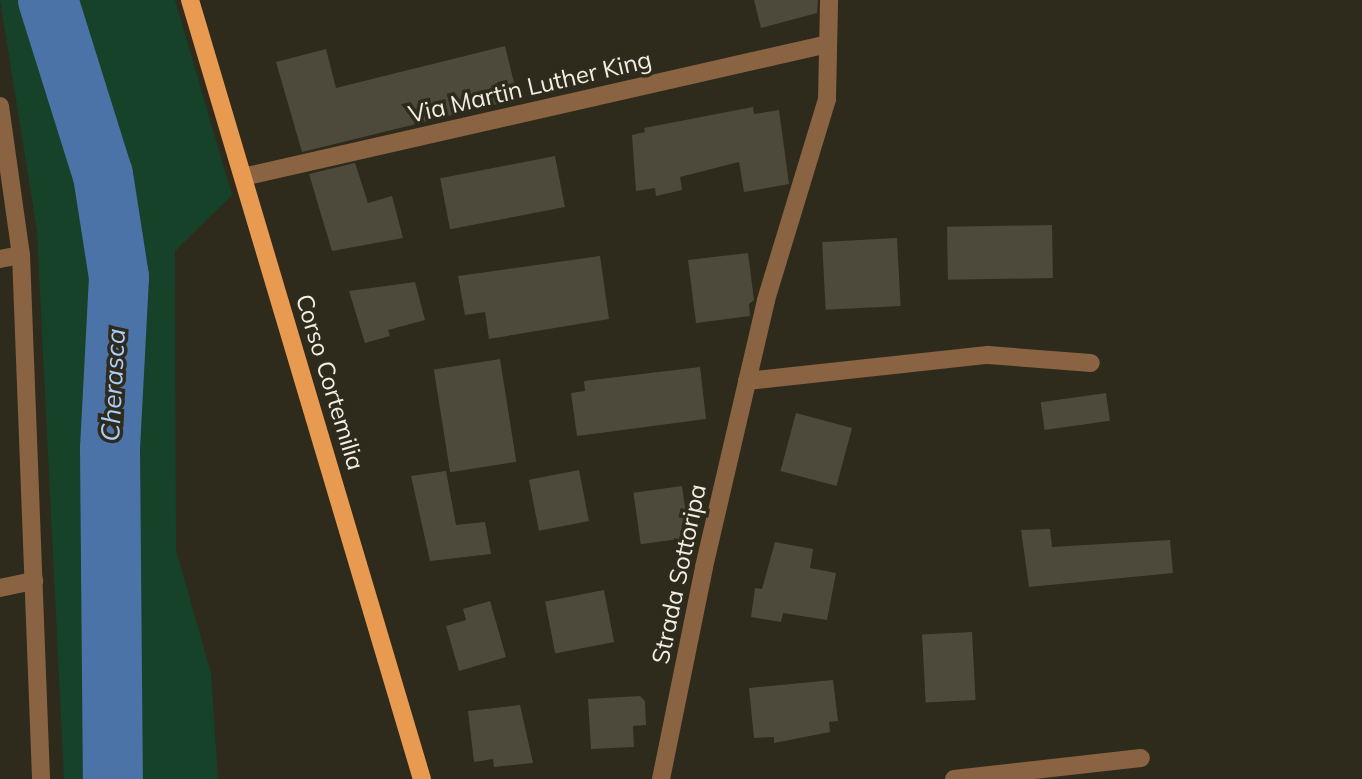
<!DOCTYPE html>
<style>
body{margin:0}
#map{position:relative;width:1362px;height:779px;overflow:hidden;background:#2e2a1c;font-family:Mulish,sans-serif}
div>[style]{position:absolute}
.green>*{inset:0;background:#16422a}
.river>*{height:60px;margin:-30px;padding:0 30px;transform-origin:30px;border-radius:30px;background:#4c73a7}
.building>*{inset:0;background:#4e4a3b;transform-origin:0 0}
.minor>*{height:18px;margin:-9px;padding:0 9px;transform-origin:9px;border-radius:9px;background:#896342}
.tertiary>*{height:18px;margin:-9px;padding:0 9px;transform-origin:9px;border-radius:9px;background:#896342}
.primary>*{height:18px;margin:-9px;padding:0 9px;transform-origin:9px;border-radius:9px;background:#e89a50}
span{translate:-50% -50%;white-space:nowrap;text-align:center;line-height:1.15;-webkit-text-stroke:7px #2e2a1c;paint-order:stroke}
.street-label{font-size:24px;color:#f0eee5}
.water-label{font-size:26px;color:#accefb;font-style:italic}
</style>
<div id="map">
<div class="green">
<div style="clip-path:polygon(0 0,175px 0,232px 195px,175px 251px,176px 550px,211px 673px,218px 779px,64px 779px,37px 231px)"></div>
</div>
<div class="river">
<div style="left:48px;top:0;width:183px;rotate:72.6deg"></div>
<div style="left:103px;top:175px;width:103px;rotate:81.1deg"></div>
<div style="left:119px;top:277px;width:172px;rotate:93deg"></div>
<div style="left:110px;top:449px;width:330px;rotate:89.5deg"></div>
</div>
<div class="building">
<div style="clip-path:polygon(754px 0,818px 0,817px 13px,761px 28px)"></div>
<div style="clip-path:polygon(505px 46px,518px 99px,302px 152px,276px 62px,326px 49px,336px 88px)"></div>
<div style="clip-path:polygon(753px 107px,754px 114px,779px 110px,789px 184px,744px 192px,739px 162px,680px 177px,682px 190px,656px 196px,655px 188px,636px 191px,632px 135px,645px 132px,644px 128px)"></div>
<div style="left:555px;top:156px;width:52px;height:117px;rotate:79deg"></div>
<div style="clip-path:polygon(355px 163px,368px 203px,392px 196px,403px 238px,332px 251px,309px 174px)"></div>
<div style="left:1052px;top:225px;width:53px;height:105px;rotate:89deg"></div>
<div style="left:897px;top:238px;width:68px;height:75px;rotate:87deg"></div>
<div style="clip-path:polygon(748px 253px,754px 300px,749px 304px,750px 316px,696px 323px,688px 260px)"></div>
<div style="clip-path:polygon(600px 256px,609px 319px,489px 339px,485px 312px,465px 315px,458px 276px)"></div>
<div style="clip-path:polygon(415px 282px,425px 320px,388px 330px,390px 336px,365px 343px,349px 291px)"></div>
<div style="left:500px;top:359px;width:104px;height:67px;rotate:81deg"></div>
<div style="clip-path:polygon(700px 367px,706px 419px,577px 436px,571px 393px,585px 391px,584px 381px)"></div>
<div style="left:1106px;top:393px;width:28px;height:66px;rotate:82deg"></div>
<div style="left:796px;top:413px;width:58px;height:60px;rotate:15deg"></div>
<div style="left:579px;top:470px;width:52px;height:51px;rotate:79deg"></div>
<div style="clip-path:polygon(446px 471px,456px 525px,485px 522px,491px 554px,430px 561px,411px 476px)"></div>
<div style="left:682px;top:486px;width:52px;height:49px;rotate:82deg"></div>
<div style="clip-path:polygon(1050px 529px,1052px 547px,1170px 540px,1173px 573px,1029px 587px,1021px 530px)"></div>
<div style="clip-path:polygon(775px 542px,813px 549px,810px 568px,836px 573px,827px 620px,783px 613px,781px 622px,751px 617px,755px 588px,762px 589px)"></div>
<div style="left:604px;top:590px;width:53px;height:60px;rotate:79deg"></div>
<div style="clip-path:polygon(490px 601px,506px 657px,459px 671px,446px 626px,466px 620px,463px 609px)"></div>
<div style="left:972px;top:632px;width:68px;height:50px;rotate:87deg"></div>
<div style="clip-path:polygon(833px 680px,838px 721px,829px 722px,830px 732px,774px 743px,774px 737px,754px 738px,749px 688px)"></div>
<div style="clip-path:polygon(640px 696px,645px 701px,646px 725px,633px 726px,634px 747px,591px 749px,588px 699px)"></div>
<div style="clip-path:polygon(520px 705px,533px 763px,494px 767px,493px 759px,474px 762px,468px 711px)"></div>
</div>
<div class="minor">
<div style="left:0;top:106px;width:150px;rotate:82deg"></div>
<div style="left:21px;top:255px;width:524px;rotate:87.81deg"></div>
<div style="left:243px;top:177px;width:600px;rotate:-12.81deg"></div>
<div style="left:0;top:259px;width:21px;rotate:-11deg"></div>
<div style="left:747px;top:381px;width:242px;rotate:-6.2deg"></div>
<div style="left:988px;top:355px;width:103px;rotate:4.4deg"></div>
<div style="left:0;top:588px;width:35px;rotate:-12deg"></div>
<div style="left:954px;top:779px;width:188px;rotate:-6.4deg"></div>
</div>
<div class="tertiary">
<div style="left:661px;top:779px;width:216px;rotate:-78.5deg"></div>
<div style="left:704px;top:567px;width:274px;rotate:-76.9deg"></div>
<div style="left:766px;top:300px;width:210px;rotate:-73.1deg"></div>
<div style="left:827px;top:99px;width:99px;rotate:-88.8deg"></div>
</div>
<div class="primary">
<div style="left:190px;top:0;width:813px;rotate:73.42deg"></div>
</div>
<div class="street-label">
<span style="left:530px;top:87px;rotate:-13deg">Via Martin Luther King</span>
<span style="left:330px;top:382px;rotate:73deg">Corso Cortemilia</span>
<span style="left:679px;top:574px;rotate:-78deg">Strada Sottoripa</span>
</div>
<div class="water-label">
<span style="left:113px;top:385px;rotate:-87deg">Cherasca</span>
</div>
</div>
